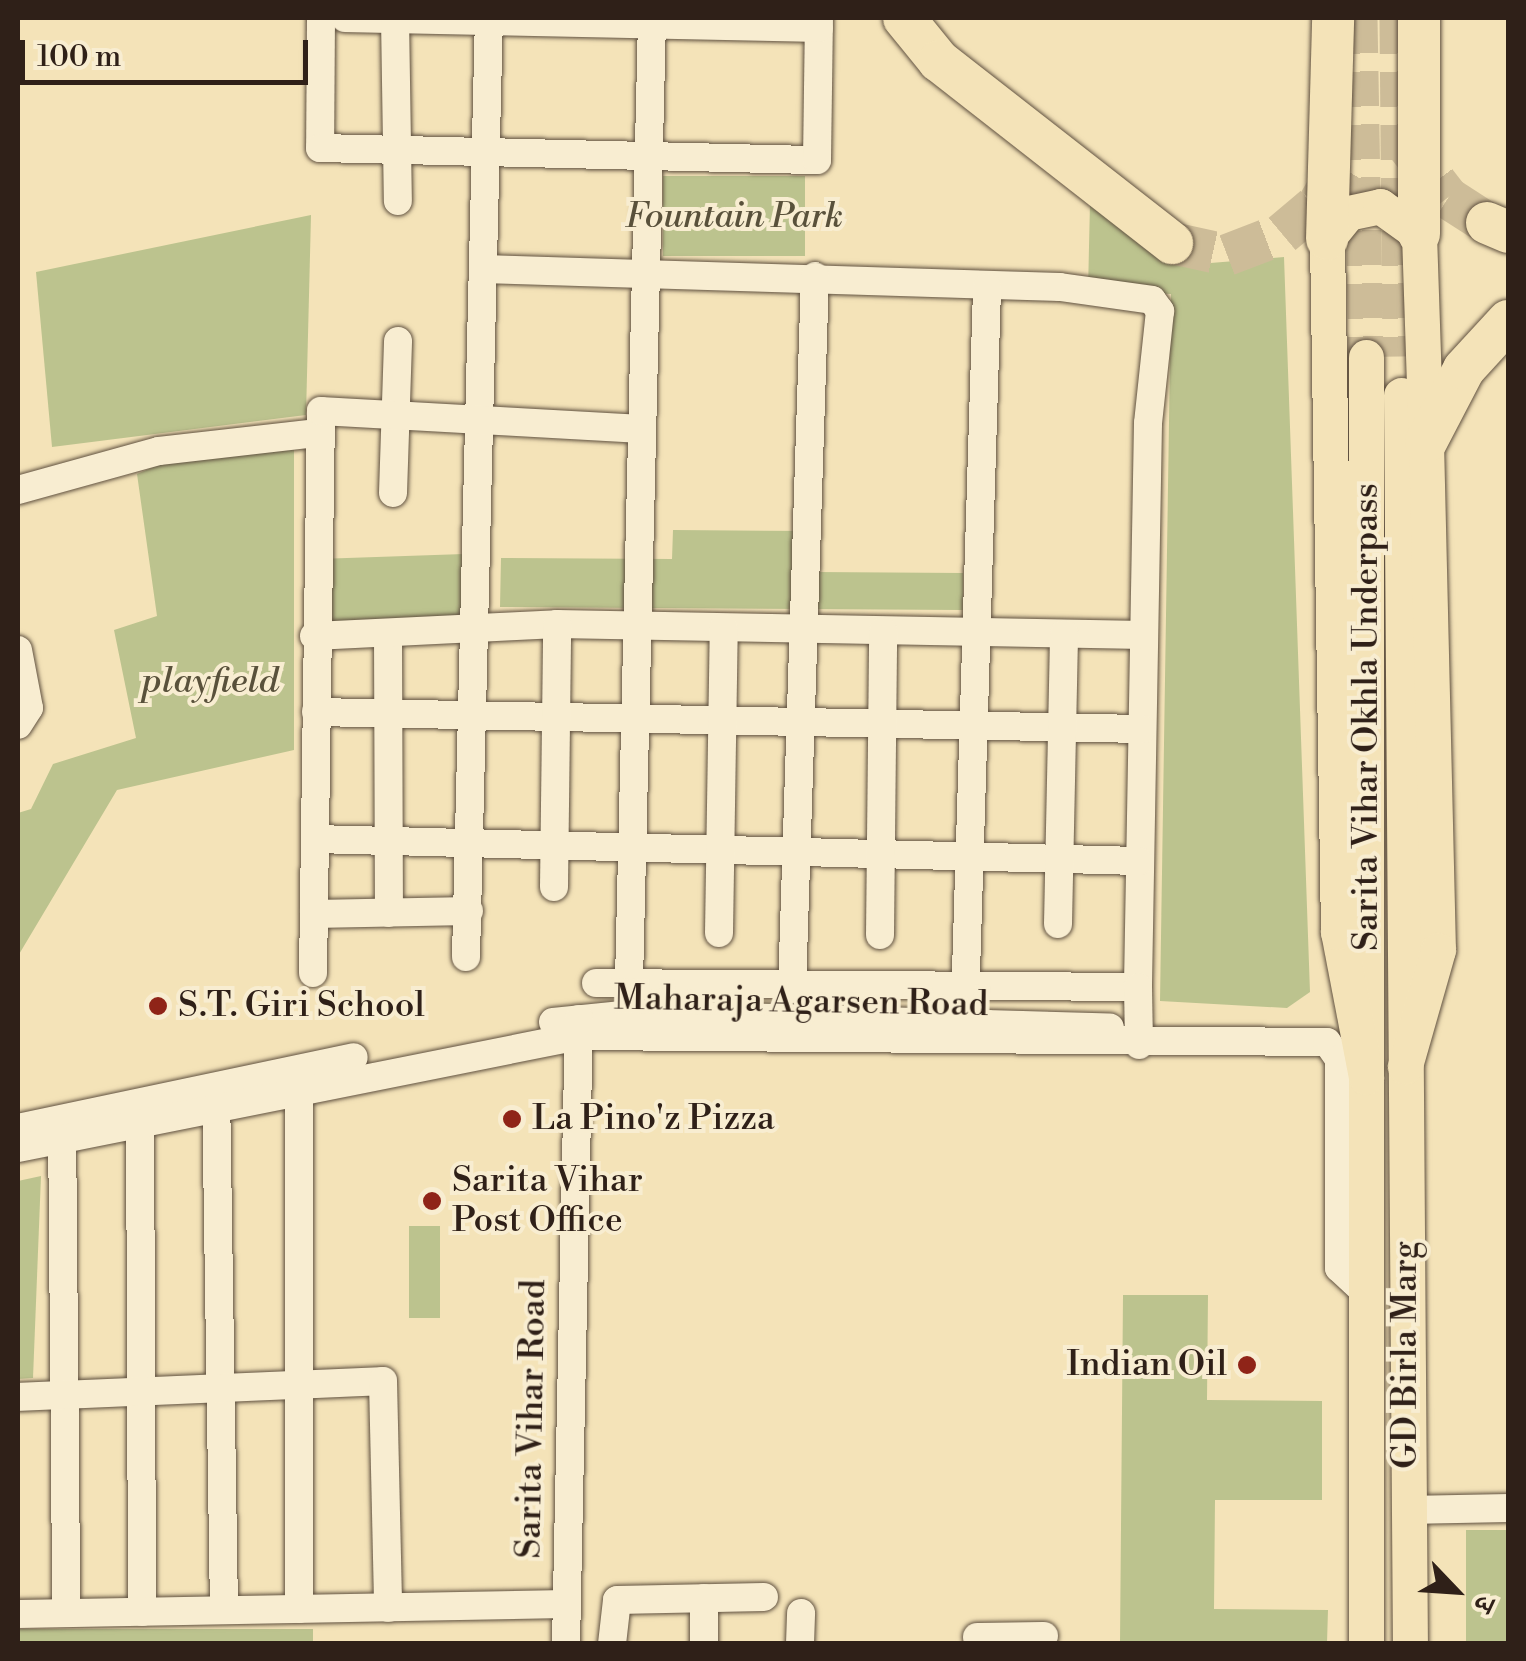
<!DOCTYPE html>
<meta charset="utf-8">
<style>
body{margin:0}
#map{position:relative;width:1526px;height:1661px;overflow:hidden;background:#f4e3b8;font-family:"Libre Bodoni","Noto Serif Devanagari",serif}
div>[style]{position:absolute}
.green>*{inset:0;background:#bcc38e;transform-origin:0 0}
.major-tunnel>*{height:35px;margin-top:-17.5px;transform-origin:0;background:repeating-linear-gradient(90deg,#cdbc98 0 35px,transparent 0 53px)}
.highway-tunnel>*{height:42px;margin-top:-21px;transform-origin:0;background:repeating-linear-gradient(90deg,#cdbc98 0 42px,transparent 0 63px)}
.roads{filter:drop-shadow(0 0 2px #605140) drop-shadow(0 0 2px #605140)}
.minor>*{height:28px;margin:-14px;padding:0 14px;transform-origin:14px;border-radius:14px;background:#f8edd1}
.major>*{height:35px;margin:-17.5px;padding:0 17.5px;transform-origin:17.5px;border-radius:17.5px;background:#f4e3b8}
.highway>*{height:42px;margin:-21px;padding:0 21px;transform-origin:21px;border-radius:21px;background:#f4e3b8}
.dots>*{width:28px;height:28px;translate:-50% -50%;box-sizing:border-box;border:5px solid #f8edd1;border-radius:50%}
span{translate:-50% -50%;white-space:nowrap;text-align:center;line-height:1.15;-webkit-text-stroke:8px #f8edd1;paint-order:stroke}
.park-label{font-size:35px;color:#59513b;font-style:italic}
.street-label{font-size:35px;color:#2f2018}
.poi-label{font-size:35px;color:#2f2018}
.left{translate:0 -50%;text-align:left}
.right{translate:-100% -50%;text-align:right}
.frame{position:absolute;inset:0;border:20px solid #2f2018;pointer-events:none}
.north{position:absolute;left:1406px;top:1541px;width:100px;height:100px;-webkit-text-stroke:8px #f8edd1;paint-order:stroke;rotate:115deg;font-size:28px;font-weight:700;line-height:40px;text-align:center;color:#2f2018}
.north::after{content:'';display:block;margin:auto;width:35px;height:45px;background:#2f2018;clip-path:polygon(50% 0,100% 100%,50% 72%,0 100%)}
.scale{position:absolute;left:20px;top:40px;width:288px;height:45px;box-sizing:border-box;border:5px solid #2f2018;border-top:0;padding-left:12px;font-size:30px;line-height:35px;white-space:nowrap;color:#2f2018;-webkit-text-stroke:8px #f8edd1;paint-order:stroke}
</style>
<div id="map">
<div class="green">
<div style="left:663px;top:176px;width:142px;height:80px"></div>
<div style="clip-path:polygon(1090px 203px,1155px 256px,1186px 265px,1284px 257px,1310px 992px,1287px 1008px,1160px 1001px,1171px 294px,1088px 291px)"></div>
<div style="clip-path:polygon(311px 215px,306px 415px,52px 447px,36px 272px)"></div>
<div style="clip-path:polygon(294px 445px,294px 750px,117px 790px,18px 956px,18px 813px,31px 809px,53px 764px,136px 738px,114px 630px,157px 616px,137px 474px,184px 454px)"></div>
<div style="clip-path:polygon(673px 530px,814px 531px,815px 572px,963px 573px,963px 610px,500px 607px,501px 558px,672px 559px)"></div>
<div style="left:464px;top:554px;width:67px;height:139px;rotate:88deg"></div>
<div style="clip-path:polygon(41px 1176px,33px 1378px,18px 1379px,18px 1181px)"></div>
<div style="left:409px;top:1226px;width:31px;height:92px"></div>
<div style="clip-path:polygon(1123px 1295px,1208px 1295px,1207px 1400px,1322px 1401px,1322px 1500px,1215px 1500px,1214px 1609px,1328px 1610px,1327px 1643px,1120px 1643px)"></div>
<div style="left:1466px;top:1530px;width:42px;height:113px"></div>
<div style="left:18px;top:1629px;width:295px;height:15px"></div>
</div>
<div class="major-tunnel">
<div style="left:1360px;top:18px;width:339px;rotate:89deg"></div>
<div style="left:1397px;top:18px;width:338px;rotate:89.5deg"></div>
</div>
<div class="highway-tunnel">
<div style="left:1397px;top:132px;width:83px;rotate:52.3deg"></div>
<div style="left:1448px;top:198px;width:46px;rotate:32.7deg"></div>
<div style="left:1172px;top:243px;width:56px;rotate:12.3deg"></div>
<div style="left:1227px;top:255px;width:59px;rotate:-20.9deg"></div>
<div style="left:1282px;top:234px;width:48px;rotate:-40deg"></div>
<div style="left:1319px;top:203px;width:83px;rotate:-59.7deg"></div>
</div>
<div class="roads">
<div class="minor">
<div style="left:321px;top:18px;width:130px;rotate:90.4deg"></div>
<div style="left:320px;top:148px;width:497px;rotate:1.4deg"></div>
<div style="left:817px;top:160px;width:142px;rotate:-89.2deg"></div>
<div style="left:345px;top:18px;width:474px;rotate:1.2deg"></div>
<div style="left:395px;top:18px;width:183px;rotate:89.1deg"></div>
<div style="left:483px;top:269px;width:577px;rotate:1.79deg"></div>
<div style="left:1060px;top:287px;width:93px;rotate:8deg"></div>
<div style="left:1152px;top:300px;width:14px;rotate:54deg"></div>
<div style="left:1160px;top:311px;width:113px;rotate:96.1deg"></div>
<div style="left:1148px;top:423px;width:564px;rotate:91.02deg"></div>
<div style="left:1138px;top:987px;width:542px;rotate:-179.58deg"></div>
<div style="left:18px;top:490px;width:146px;rotate:-15.5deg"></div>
<div style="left:159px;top:451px;width:160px;rotate:-6.5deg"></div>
<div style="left:393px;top:493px;width:152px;rotate:-88.1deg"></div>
<div style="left:388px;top:635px;width:278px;rotate:89.8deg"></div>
<div style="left:314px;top:636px;width:243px;rotate:-2.8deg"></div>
<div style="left:557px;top:624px;width:587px;rotate:1.07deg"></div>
<div style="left:18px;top:650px;width:59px;rotate:79.3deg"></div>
<div style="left:29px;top:708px;width:20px;rotate:123deg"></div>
<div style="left:316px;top:712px;width:826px;rotate:1.18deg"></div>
<div style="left:315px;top:839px;width:824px;rotate:1.53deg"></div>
<div style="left:554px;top:887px;width:263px;rotate:-89.3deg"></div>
<div style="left:314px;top:914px;width:155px;rotate:-1.1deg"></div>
<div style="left:1058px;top:924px;width:290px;rotate:-88.8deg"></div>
<div style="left:719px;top:933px;width:305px;rotate:-89.1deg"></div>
<div style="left:880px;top:935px;width:304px;rotate:-89.4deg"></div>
<div style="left:466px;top:957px;width:939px;rotate:-88.6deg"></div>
<div style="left:313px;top:973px;width:562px;rotate:-89.18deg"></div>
<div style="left:321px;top:411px;width:321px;rotate:3.2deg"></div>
<div style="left:629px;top:981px;width:963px;rotate:-88.63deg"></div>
<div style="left:1138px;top:987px;width:58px;rotate:89deg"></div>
<div style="left:792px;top:989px;width:713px;rotate:-88.15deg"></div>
<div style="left:965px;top:1005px;width:718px;rotate:-88.24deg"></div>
<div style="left:553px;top:1022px;width:77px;rotate:-5.9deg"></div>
<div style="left:630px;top:1014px;width:480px;rotate:1.6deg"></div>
<div style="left:216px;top:1090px;width:520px;rotate:89.12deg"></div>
<div style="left:140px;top:1103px;width:509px;rotate:89.77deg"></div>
<div style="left:62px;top:1120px;width:493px;rotate:89.5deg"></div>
<div style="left:18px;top:1128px;width:343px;rotate:-11.9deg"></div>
<div style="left:18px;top:1148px;width:572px;rotate:-11.29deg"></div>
<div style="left:579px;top:1036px;width:748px;rotate:0.46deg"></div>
<div style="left:1327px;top:1042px;width:21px;rotate:55deg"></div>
<div style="left:1339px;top:1059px;width:209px;rotate:90deg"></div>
<div style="left:1339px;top:1268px;width:35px;rotate:43deg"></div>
<div style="left:18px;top:1397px;width:365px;rotate:-2.5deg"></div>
<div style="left:383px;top:1381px;width:227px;rotate:88.7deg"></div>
<div style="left:1407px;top:1510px;width:101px;rotate:-1.1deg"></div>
<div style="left:704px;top:1598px;width:46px;rotate:90deg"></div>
<div style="left:299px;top:1609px;width:537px;rotate:-90deg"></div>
<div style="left:18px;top:1614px;width:548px;rotate:-1.05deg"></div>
<div style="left:977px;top:1637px;width:67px;rotate:-0.9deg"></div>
<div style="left:566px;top:1644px;width:625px;rotate:-88.81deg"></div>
<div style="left:612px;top:1644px;width:44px;rotate:-83.5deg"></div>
<div style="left:617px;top:1600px;width:147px;rotate:-1.2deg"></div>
<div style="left:800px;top:1644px;width:31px;rotate:-88deg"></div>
</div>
<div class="major">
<div style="left:1366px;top:357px;width:1287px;rotate:90deg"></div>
<div style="left:1401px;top:395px;width:1249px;rotate:89.59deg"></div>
<div style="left:1366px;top:1077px;width:148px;rotate:-100.9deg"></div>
<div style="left:1338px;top:932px;width:693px;rotate:-90.91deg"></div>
<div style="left:1327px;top:239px;width:33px;rotate:-51deg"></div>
<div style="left:1348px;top:213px;width:33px;rotate:-12deg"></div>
<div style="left:1380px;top:206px;width:48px;rotate:35.7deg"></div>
<div style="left:1419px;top:234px;width:208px;rotate:88.1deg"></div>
<div style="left:1426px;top:442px;width:508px;rotate:88.65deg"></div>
<div style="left:1438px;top:950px;width:121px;rotate:105.9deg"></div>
</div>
<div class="highway">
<div style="left:904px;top:18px;width:55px;rotate:50.9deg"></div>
<div style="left:939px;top:61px;width:296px;rotate:38deg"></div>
<div style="left:1419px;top:18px;width:216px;rotate:90deg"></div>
<div style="left:1487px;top:223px;width:23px;rotate:23deg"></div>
<div style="left:1327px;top:239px;width:221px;rotate:-88.4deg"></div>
<div style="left:1426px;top:442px;width:82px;rotate:-62.5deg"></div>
<div style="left:1464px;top:369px;width:65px;rotate:-47.5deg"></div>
</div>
</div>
<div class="dots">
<div style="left:158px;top:1006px;background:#8f2418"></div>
<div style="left:512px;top:1119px;background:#8f2418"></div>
<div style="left:432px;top:1201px;background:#8f2418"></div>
<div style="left:1247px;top:1365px;background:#8f2418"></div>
</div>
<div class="park-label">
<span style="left:734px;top:217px">Fountain Park</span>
<span style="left:210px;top:682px">playfield</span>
</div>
<div class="street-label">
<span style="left:1367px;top:717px;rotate:-90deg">Sarita Vihar Okhla Underpass</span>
<span style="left:801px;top:1002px;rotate:1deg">Maharaja Agarsen Road</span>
<span style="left:1406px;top:1355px;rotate:-90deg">GD Birla Marg</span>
<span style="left:532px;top:1419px;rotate:-89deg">Sarita Vihar Road</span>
</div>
<div class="poi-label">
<span class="left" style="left:178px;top:1006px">S.T. Giri School</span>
<span class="left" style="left:532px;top:1119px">La Pino'z Pizza</span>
<span class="left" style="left:452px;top:1201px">Sarita Vihar<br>Post Office</span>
<span class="right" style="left:1227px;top:1365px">Indian Oil</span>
</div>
<div class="frame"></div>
<div class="north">उ</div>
<div class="scale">100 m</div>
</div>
